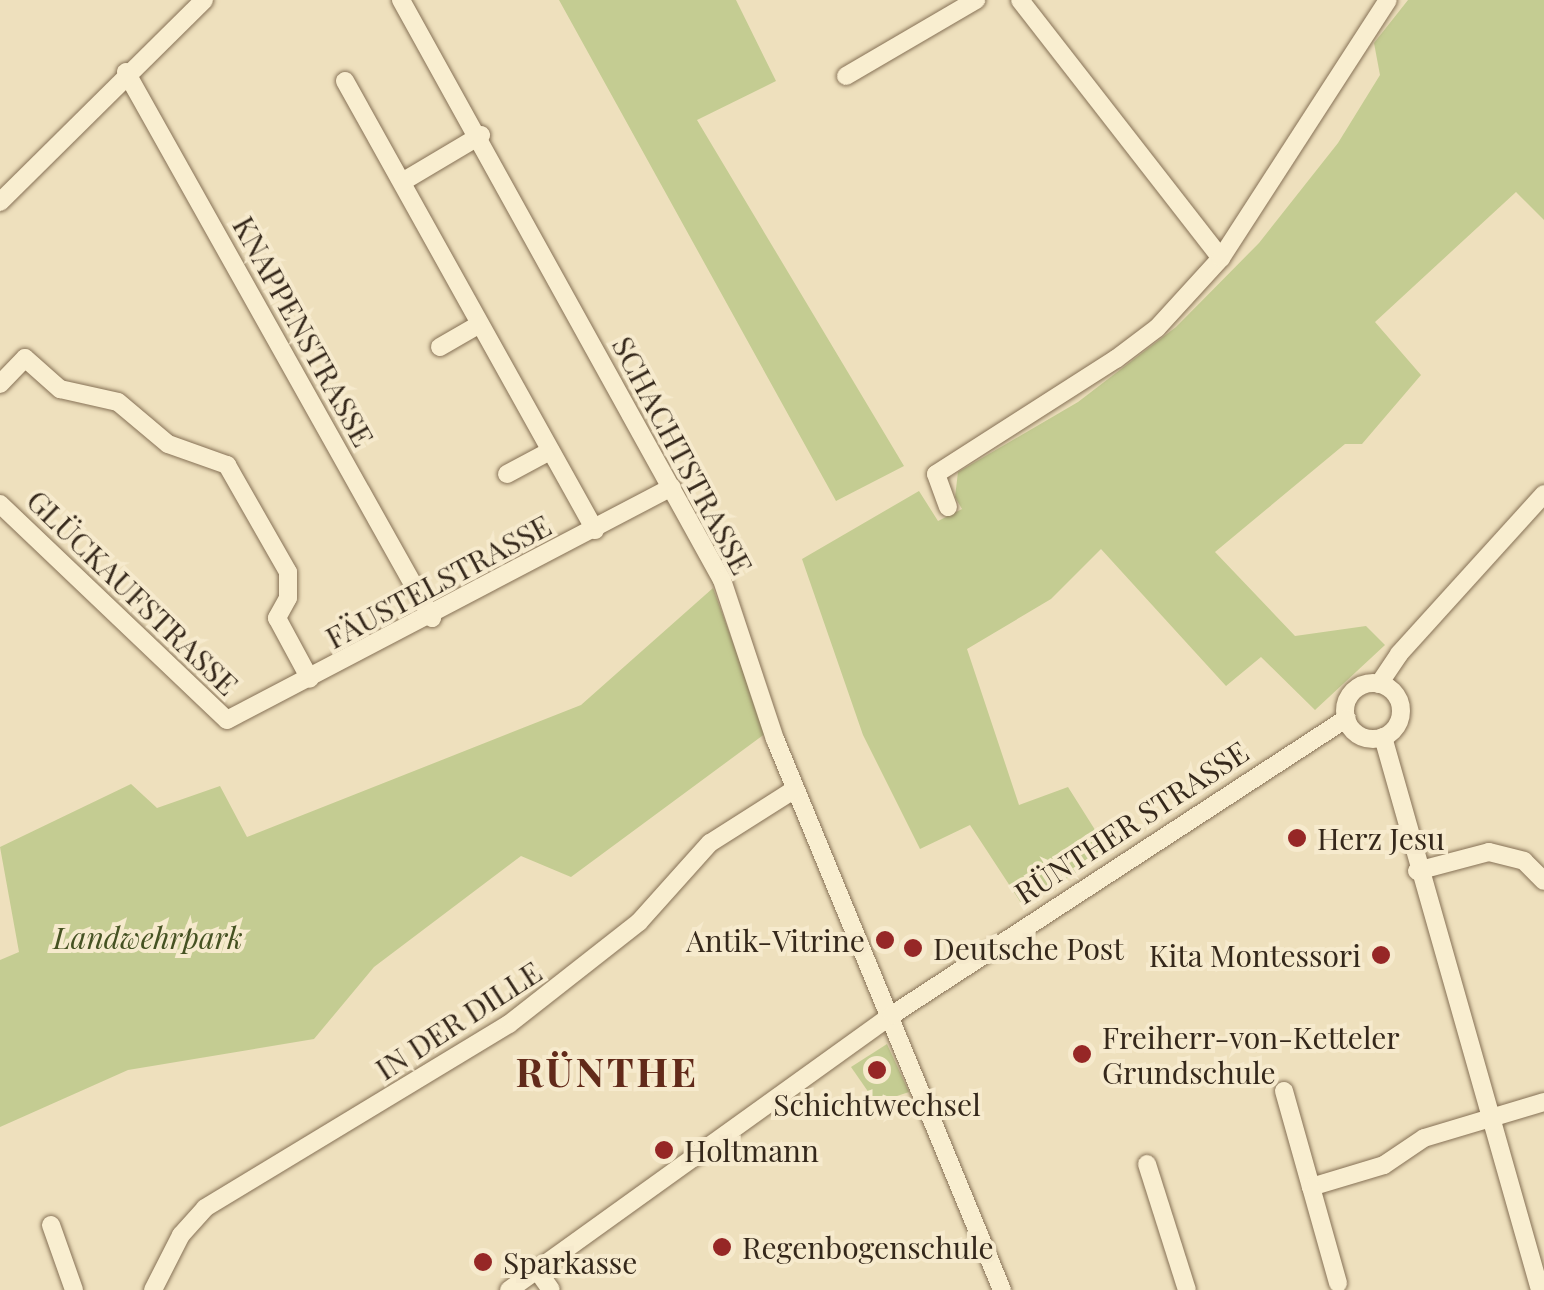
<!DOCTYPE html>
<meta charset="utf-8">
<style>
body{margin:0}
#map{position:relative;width:1544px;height:1290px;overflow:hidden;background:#eee0bd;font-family:"Playfair Display",serif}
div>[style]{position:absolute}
.green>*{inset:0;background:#c4cc92}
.roads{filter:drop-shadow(0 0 2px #867156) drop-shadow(0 0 2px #867156)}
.street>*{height:18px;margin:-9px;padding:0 9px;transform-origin:9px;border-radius:9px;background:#f9eed0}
.street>.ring{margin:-9px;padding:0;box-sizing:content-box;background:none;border:18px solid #f9eed0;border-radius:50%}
.dots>*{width:28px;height:28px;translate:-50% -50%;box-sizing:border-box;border:5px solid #f6eacd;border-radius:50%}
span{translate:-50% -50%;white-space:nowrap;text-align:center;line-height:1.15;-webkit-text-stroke:8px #f6eacd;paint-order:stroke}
.street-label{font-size:30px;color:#35281b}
.poi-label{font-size:30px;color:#35281b}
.left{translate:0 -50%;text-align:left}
.right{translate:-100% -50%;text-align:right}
.park-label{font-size:30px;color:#455222;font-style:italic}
.district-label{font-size:40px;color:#622a1a;font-weight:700;letter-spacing:2.5px}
</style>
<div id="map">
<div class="green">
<div style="clip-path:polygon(559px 0,736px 0,776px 81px,697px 120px,904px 466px,836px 501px)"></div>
<div style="clip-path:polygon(1408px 0,1544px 0,1544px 220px,1516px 192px,1375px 322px,1421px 375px,1362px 444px,1345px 444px,1215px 552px,1295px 636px,1366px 626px,1385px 645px,1315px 710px,1261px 657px,1226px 686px,1101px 549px,1051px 599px,967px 649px,1019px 805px,1068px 787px,1109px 852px,1023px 906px,970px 825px,920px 849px,863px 735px,802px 559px,919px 491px,938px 521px,962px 509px,955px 497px,958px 472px,1078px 402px,1176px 327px,1259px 243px,1338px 143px,1380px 75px,1374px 43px)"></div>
<div style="clip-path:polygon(713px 588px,766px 733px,571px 877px,521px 856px,374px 967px,314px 1039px,128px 1070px,0 1127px,0 960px,19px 952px,0 847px,131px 784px,157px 808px,220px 786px,247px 837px,581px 705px)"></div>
<div style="clip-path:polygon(887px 1044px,909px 1092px,876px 1103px,851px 1067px)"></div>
</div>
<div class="roads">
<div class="street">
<div style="left:401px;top:0;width:663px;rotate:61.04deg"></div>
<div style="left:722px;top:580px;width:168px;rotate:71.6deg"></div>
<div style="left:775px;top:739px;width:596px;rotate:67.61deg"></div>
<div style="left:1020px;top:0;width:327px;rotate:52.1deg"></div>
<div style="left:126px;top:72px;width:626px;rotate:60.73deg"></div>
<div style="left:846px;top:76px;width:151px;rotate:-30.3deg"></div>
<div style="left:345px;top:81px;width:514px;rotate:60.89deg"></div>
<div style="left:402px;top:182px;width:92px;rotate:-30.7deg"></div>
<div style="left:0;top:202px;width:287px;rotate:-44.7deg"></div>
<div style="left:440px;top:347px;width:46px;rotate:-29.9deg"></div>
<div style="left:0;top:384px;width:36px;rotate:-46deg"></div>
<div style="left:25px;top:358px;width:47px;rotate:41.5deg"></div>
<div style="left:60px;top:389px;width:59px;rotate:12.6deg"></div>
<div style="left:118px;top:402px;width:65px;rotate:40deg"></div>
<div style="left:168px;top:444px;width:63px;rotate:19.6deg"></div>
<div style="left:227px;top:465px;width:123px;rotate:60.3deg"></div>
<div style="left:288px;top:572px;width:26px;rotate:90deg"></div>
<div style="left:288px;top:598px;width:23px;rotate:119deg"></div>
<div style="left:277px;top:618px;width:69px;rotate:61.6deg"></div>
<div style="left:507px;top:474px;width:49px;rotate:-28.1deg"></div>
<div style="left:0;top:504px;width:313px;rotate:43.6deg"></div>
<div style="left:227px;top:720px;width:502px;rotate:-27.64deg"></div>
<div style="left:948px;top:507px;width:35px;rotate:-110deg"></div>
<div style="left:936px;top:474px;width:214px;rotate:-32.6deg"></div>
<div style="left:1116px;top:359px;width:51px;rotate:-37.1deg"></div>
<div style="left:1157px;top:328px;width:95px;rotate:-47.6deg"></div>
<div style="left:1221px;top:258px;width:307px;rotate:-57.1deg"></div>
<div class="ring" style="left:1345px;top:683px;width:38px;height:38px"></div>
<div style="left:1379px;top:684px;width:36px;rotate:-56deg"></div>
<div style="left:1399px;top:654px;width:216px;rotate:-47.8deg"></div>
<div style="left:1383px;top:737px;width:575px;rotate:74.15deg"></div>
<div style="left:1417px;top:871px;width:74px;rotate:-14.8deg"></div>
<div style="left:1489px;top:852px;width:36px;rotate:14deg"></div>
<div style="left:1524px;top:861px;width:28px;rotate:45deg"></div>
<div style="left:1284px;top:1091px;width:100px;rotate:74.3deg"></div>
<div style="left:1311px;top:1187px;width:76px;rotate:-16.8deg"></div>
<div style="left:1384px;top:1165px;width:48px;rotate:-34deg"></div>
<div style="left:1424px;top:1138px;width:125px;rotate:-16.7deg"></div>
<div style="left:1147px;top:1164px;width:132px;rotate:72.4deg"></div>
<div style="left:1311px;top:1187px;width:100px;rotate:74.3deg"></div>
<div style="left:51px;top:1225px;width:69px;rotate:70.5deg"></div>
<div style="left:537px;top:1270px;width:24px;rotate:55deg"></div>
<div style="left:153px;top:1290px;width:62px;rotate:-63deg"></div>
<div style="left:181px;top:1235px;width:36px;rotate:-48deg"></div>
<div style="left:205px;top:1208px;width:355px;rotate:-31.2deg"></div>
<div style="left:509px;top:1024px;width:165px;rotate:-38.1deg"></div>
<div style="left:639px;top:922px;width:106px;rotate:-48.1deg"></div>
<div style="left:710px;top:843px;width:101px;rotate:-32.4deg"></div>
<div style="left:509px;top:1290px;width:472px;rotate:-35.7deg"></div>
<div style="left:892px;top:1015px;width:543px;rotate:-33.13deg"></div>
</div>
</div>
<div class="dots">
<div style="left:1297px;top:838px;background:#962726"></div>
<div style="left:885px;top:940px;background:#962726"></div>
<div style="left:913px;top:948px;background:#962726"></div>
<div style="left:1381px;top:955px;background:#962726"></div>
<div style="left:1082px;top:1054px;background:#962726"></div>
<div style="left:877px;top:1070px;background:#962726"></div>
<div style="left:664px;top:1150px;background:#962726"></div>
<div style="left:722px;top:1247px;background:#962726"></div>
<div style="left:483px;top:1262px;background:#962726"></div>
</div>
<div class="street-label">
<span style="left:304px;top:331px;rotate:61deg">KNAPPENSTRASSE</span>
<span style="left:683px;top:455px;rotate:62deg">SCHACHTSTRASSE</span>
<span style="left:438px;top:581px;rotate:-28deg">FÄUSTELSTRASSE</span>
<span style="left:133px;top:592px;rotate:44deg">GLÜCKAUFSTRASSE</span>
<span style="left:1131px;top:822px;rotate:-33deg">RÜNTHER STRASSE</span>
<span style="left:458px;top:1020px;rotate:-33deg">IN DER DILLE</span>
</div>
<div class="poi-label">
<span class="left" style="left:1317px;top:838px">Herz Jesu</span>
<span class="right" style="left:865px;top:940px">Antik-Vitrine</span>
<span class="left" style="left:933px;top:948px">Deutsche Post</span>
<span class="right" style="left:1361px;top:955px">Kita Montessori</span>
<span class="left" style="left:1102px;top:1054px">Freiherr-von-Ketteler<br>Grundschule</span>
<span style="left:877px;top:1104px">Schichtwechsel</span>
<span class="left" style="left:684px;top:1150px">Holtmann</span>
<span class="left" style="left:742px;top:1247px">Regenbogenschule</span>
<span class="left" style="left:503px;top:1262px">Sparkasse</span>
</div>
<div class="park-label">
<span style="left:148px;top:937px">Landwehrpark</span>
</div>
<div class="district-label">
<span style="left:607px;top:1071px">RÜNTHE</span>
</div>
</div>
